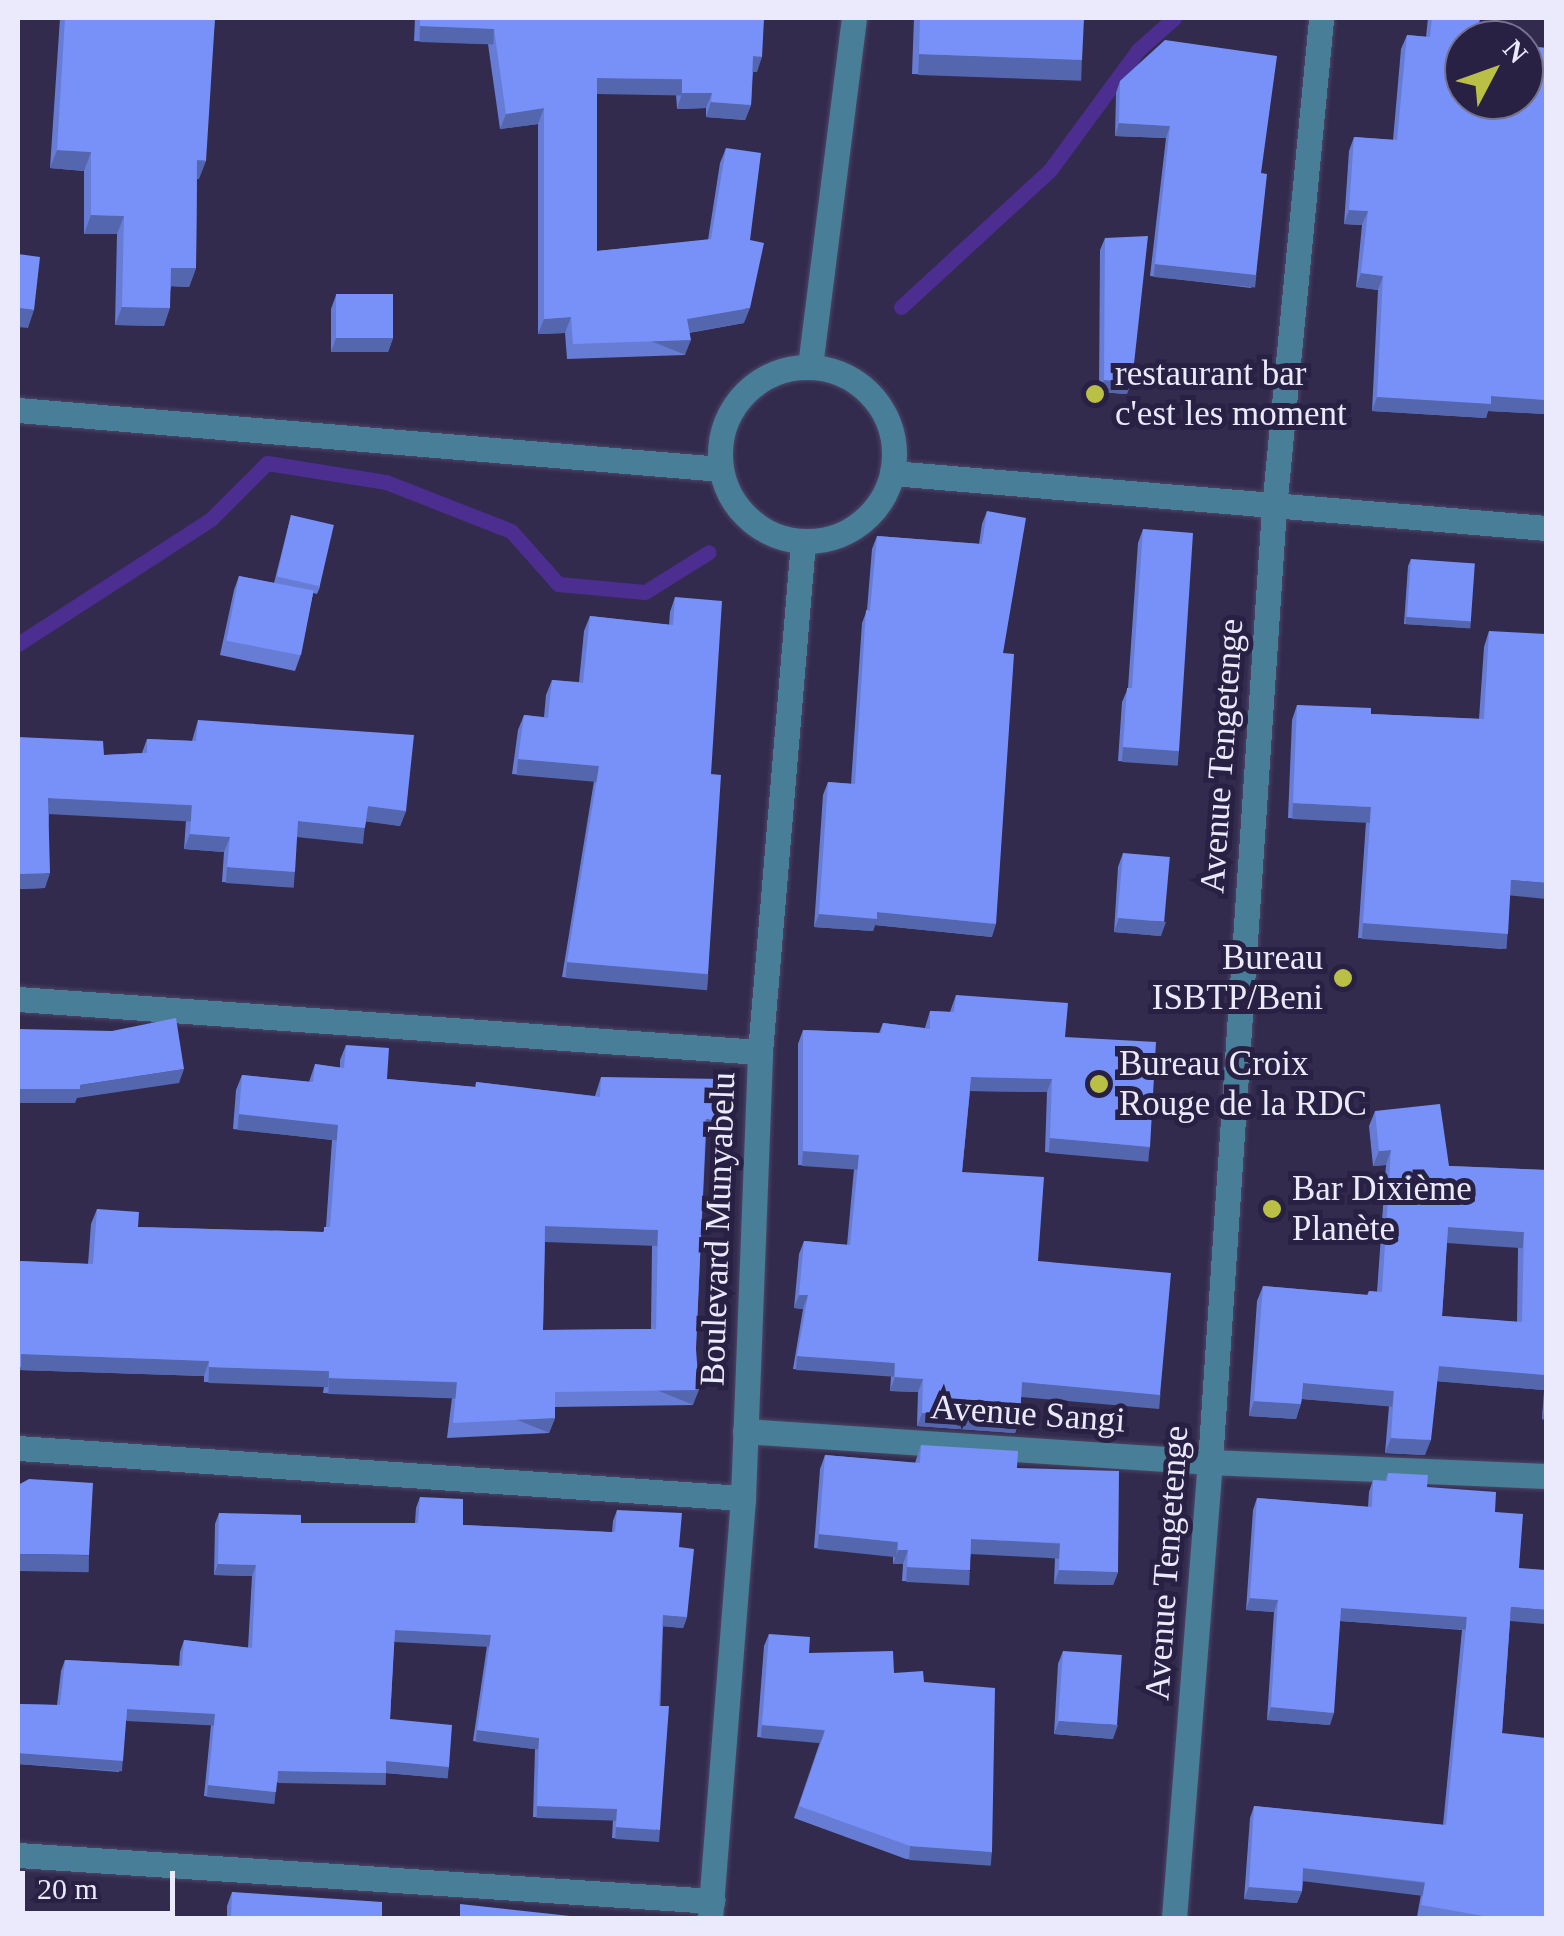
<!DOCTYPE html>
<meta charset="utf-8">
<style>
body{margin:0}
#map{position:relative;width:1564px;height:1936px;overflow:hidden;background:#322b4e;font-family:"Times New Roman",serif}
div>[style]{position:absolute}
.stream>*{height:15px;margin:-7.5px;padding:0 7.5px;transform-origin:7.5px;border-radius:7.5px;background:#4c2e91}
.roads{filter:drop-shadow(0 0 2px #4c4666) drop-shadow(0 0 2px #4c4666)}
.minor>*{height:25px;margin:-12.5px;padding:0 12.5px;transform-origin:12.5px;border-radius:12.5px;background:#497e98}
.minor>.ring{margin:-12.5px;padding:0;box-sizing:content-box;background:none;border:25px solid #497e98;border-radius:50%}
.wall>*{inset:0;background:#677dd5}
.shaded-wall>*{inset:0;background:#5466ae;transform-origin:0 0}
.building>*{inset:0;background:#7891f8;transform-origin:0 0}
.dots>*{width:28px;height:28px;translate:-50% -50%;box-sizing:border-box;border:5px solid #282143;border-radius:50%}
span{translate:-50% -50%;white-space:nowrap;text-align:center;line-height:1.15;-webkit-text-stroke:10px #282143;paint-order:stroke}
.poi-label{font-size:35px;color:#ebe9fc}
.left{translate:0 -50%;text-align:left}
.right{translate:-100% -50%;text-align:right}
.street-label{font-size:35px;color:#ebe9fc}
.frame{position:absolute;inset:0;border:20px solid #ebe9fc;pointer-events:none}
.north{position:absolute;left:1444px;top:20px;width:100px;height:100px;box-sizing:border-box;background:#282143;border:2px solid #76718d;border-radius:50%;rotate:49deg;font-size:28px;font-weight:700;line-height:40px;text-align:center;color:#ebe9fc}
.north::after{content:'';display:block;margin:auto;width:35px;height:45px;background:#bac045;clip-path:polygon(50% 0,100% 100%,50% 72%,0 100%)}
.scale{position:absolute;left:20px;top:1871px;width:155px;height:45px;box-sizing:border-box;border:5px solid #ebe9fc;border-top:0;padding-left:12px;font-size:30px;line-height:35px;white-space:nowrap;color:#ebe9fc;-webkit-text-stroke:8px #282143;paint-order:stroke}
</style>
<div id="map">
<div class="stream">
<div style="left:901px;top:307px;width:202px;rotate:-42.6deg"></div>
<div style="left:1050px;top:170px;width:149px;rotate:-53.7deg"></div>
<div style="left:1138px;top:50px;width:48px;rotate:-41.6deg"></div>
<div style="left:18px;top:644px;width:230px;rotate:-32.9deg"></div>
<div style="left:211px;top:519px;width:79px;rotate:-45deg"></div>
<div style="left:267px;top:463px;width:121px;rotate:9.1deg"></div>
<div style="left:386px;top:482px;width:134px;rotate:21.4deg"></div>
<div style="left:511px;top:531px;width:71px;rotate:48.4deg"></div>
<div style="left:558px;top:584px;width:87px;rotate:5.3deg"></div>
<div style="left:645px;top:592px;width:75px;rotate:-32deg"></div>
</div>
<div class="roads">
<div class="minor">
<div style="left:810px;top:366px;width:351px;rotate:-82.8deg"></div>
<div class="ring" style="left:720px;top:367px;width:149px;height:149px"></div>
<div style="left:18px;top:410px;width:704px;rotate:4.8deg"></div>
<div style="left:892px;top:473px;width:656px;rotate:4.81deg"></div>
<div style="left:18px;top:999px;width:744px;rotate:4.09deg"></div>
<div style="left:745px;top:1431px;width:466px;rotate:3.8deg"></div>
<div style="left:1210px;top:1462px;width:336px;rotate:2.4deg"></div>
<div style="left:18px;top:1448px;width:727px;rotate:3.95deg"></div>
<div style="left:18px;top:1855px;width:696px;rotate:3.79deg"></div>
<div style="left:710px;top:1918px;width:421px;rotate:-85.5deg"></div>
<div style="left:743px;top:1498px;width:446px;rotate:-87.8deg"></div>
<div style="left:760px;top:1052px;width:512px;rotate:-85.18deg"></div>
<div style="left:1174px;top:1918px;width:457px;rotate:-85.5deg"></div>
<div style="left:1210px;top:1462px;width:956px;rotate:-86.16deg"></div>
<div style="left:1274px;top:508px;width:492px;rotate:-84.5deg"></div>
</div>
</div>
<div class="wall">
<div style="clip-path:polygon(60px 18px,215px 18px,199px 179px,197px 179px,196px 268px,189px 287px,171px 286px,164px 326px,115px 325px,117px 234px,84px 234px,84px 171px,50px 168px)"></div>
<div style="clip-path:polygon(415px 18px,764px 18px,757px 72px,753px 72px,751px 105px,745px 120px,706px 117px,706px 108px,677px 109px,676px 94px,597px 94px,597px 251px,708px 240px,720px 163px,726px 148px,750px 240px,744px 323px,689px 333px,685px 355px,567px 359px,565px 333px,538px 334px,538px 124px,500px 129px,488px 44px,414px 41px)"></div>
<div style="clip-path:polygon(914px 18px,1084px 18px,1075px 80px,912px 74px)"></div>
<div style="clip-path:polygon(1428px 18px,1480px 18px,1478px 28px,1527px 46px,1546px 48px,1546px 414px,1488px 411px,1486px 418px,1372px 411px,1378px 290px,1356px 287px,1362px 225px,1344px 224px,1349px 151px,1354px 137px,1393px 140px,1401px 49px,1407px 35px,1426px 37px)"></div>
<div style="clip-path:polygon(1120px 81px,1261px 173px,1256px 275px,1251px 288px,1150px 276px,1166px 138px,1115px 136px,1116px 93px)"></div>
<div style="clip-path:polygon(1105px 238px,1127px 394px,1099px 392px,1100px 250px)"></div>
<div style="clip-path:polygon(336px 295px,393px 338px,388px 352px,331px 352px,331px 309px)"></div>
<div style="clip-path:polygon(987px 511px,1003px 653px,992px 937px,875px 925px,873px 931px,814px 927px,823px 795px,828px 782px,851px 784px,862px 623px,867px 610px,872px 549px,877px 536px,979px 544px,982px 524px)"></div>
<div style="clip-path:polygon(291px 515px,320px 587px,317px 594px,313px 593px,300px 657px,295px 671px,220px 655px,234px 590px,239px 576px,274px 583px)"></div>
<div style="clip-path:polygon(1143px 529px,1179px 751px,1174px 765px,1118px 761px,1122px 702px,1128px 688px,1138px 543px)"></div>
<div style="clip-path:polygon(1411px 559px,1471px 621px,1468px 628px,1404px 624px,1408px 566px)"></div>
<div style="clip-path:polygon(675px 597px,711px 774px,708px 974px,702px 989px,562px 977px,594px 781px,512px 774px,518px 730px,524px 715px,544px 717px,546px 695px,552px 680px,579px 682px,584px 631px,590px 616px,669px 625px,670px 612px)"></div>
<div style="clip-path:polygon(1489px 631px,1510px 896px,1502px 949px,1358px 938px,1366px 822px,1288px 818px,1292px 720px,1297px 705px,1371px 714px,1479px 719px,1484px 647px)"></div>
<div style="clip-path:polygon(198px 720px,406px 811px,400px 826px,366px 821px,360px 843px,297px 836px,289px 887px,222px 882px,224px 852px,184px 849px,186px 820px,49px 813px,45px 888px,18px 889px,18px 737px,104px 755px,142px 753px,147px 739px,192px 741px)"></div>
<div style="clip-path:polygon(1123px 853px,1161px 936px,1114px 932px,1118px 867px)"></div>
<div style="clip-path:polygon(956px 995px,1065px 1037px,1150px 1147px,1145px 1161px,1045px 1152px,1047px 1092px,970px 1091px,962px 1172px,1038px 1261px,1155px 1408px,1021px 1396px,1020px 1419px,1015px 1433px,917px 1426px,918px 1392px,890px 1391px,891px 1376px,793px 1369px,803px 1309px,794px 1308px,799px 1254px,804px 1241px,847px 1245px,854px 1169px,798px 1165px,798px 1044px,803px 1030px,879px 1033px,883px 1023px,925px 1028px,930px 1011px,950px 1012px)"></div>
<div style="clip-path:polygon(evenodd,346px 1045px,387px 1079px,475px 1087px,476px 1082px,595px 1096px,601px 1077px,711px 1136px,706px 1135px,693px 1405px,555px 1407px,555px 1418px,549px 1433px,447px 1438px,452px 1398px,323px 1393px,324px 1386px,204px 1382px,204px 1376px,20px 1370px,18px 1376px,18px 1261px,88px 1264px,91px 1224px,97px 1209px,138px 1227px,323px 1232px,326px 1227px,332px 1140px,233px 1129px,236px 1090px,242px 1075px,309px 1082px,315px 1064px,340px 1068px,340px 1060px,346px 1045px,545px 1241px,652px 1245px,651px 1329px,543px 1330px,545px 1241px)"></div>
<div style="clip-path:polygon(evenodd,1375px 1111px,1449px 1166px,1546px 1170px,1546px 1420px,1542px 1419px,1544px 1390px,1437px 1381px,1425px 1455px,1385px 1453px,1389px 1406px,1302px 1399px,1296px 1419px,1249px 1416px,1257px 1301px,1263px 1286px,1367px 1295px,1369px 1291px,1377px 1292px,1386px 1165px,1373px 1166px,1369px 1126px,1375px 1111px,1447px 1242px,1518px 1247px,1517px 1322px,1442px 1316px,1447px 1242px)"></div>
<div style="clip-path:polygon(921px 1445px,1017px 1468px,1118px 1572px,1113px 1585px,1054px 1584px,1055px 1557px,971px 1553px,965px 1584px,902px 1581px,903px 1564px,893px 1564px,893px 1556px,814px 1548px,820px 1469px,825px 1455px,915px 1463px)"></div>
<div style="clip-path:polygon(1388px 1473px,1495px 1512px,1510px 1620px,1502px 1733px,1546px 1918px,1423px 1918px,1417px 1917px,1421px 1894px,1303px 1880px,1302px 1891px,1297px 1903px,1244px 1899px,1250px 1818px,1254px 1806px,1443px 1825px,1462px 1630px,1340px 1621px,1330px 1725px,1267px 1720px,1274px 1612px,1246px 1610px,1253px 1510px,1257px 1498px,1368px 1507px,1369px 1492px,1373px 1480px,1385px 1481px)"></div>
<div style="clip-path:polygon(420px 1497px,463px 1525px,612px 1532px,613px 1521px,617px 1510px,679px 1547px,687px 1617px,683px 1628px,663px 1626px,656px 1841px,612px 1838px,613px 1820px,533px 1817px,535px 1749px,473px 1741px,487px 1646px,394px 1641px,390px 1719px,449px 1767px,445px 1778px,386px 1773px,381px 1784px,277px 1782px,272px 1803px,204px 1796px,211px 1725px,126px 1720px,119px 1772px,18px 1764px,18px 1704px,57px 1705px,61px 1671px,65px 1660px,179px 1666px,180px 1652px,184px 1640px,248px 1648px,252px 1576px,214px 1575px,215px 1524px,219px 1513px,301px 1523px,415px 1523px,416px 1508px)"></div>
<div style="clip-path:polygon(769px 1634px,809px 1653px,894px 1673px,924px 1682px,992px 1852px,987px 1865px,906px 1859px,794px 1818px,820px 1742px,757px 1737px,764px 1646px)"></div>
<div style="clip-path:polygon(1063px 1651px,1113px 1739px,1054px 1734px,1058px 1664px)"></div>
<div style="clip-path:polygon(232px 1892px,382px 1918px,227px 1918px,227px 1906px)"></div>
</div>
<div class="shaded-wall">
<div style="left:420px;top:26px;width:74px;height:16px;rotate:2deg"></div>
<div style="left:919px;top:54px;width:163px;height:21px;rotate:2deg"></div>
<div style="clip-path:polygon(753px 56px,762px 57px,757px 72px,748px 72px)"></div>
<div style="left:597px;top:78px;width:85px;height:16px;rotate:1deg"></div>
<div style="clip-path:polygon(682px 93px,712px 93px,706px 108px,677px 109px)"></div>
<div style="clip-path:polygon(711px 102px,751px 105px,745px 120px,706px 117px)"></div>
<div style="clip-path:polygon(544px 108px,538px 124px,500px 129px,506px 114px)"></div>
<div style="clip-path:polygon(1119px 123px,1170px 126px,1166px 138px,1115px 136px)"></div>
<div style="clip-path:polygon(57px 150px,91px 152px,84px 171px,50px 168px)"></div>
<div style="clip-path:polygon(197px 160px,206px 161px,199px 179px,191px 178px)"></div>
<div style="clip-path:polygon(1349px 210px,1368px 211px,1362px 225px,1344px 224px)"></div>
<div style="clip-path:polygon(91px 215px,124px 216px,117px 234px,84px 234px)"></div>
<div style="left:1155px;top:264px;width:102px;height:13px;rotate:6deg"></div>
<div style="clip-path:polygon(171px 268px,196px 268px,189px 287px,164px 286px)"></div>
<div style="clip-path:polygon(1361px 273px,1383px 276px,1378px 290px,1356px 287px)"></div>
<div style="clip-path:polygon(122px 307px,170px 308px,164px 326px,115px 325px)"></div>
<div style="clip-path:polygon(18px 308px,34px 310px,28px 328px,18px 327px)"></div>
<div style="clip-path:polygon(750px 308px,744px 323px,681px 334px,687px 319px)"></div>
<div style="clip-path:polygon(571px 317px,565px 333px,538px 334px,544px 319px)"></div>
<div style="clip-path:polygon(336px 338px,393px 338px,388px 352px,331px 352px)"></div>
<div style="left:691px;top:340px;width:16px;height:118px;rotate:112deg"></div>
<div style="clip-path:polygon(1104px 380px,1132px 382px,1127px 394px,1099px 392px)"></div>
<div style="clip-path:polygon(1491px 396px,1546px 400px,1546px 414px,1488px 411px,1486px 418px,1372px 411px,1377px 397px)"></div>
<div style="left:1406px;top:617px;width:65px;height:7px;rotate:4deg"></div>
<div style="left:1123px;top:747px;width:56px;height:15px;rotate:4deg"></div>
<div style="left:518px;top:759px;width:81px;height:16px;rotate:5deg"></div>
<div style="left:48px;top:798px;width:144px;height:16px;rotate:3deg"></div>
<div style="left:1293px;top:803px;width:78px;height:16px;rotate:3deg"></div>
<div style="clip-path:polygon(368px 806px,406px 811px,400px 826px,362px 821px)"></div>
<div style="left:298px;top:821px;width:67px;height:16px;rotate:6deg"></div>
<div style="clip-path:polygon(190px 834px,230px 837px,224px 852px,184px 849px)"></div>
<div style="left:227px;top:867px;width:68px;height:16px;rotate:4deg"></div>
<div style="clip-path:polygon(50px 873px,45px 888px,18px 889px,18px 874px)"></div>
<div style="clip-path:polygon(1511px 880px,1546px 883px,1546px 899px,1506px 895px)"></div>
<div style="clip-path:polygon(877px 912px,996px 924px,992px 937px,875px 925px,873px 931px,814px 927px,819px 914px)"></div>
<div style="clip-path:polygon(1119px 918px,1166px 922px,1161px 936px,1114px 932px)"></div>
<div style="left:1363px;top:923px;width:145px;height:16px;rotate:4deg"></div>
<div style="left:567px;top:962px;width:142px;height:16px;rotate:5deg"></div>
<div style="clip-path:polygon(184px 1069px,179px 1083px,77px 1098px,75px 1103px,18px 1103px,18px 1089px,80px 1085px)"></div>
<div style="clip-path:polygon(971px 1077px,1052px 1079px,1047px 1092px,966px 1091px)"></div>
<div style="left:239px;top:1114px;width:100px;height:16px;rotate:6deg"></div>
<div style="clip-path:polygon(706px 1119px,716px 1121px,711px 1136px,701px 1134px)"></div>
<div style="left:1050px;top:1138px;width:100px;height:15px;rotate:5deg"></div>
<div style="clip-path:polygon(1391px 1150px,1386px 1165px,1373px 1166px,1379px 1151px)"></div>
<div style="left:803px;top:1151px;width:56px;height:15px;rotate:4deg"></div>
<div style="left:545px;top:1226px;width:113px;height:16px;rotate:2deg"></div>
<div style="left:1448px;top:1227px;width:76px;height:16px;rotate:4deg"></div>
<div style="clip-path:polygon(799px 1295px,808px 1295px,803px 1309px,794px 1308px)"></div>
<div style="clip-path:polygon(21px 1354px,209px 1361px,204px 1376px,20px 1370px,18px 1376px,18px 1363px)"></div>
<div style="left:797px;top:1356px;width:98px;height:14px;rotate:4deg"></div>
<div style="clip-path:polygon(1439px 1366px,1546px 1375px,1546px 1383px,1544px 1390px,1433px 1381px)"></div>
<div style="left:209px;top:1367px;width:120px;height:16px;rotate:2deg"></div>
<div style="clip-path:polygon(895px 1377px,923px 1379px,918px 1392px,890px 1391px)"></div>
<div style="left:329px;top:1378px;width:128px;height:16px;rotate:2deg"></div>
<div style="left:1022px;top:1382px;width:139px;height:15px;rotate:5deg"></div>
<div style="left:1303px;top:1383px;width:91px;height:16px;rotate:5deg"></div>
<div style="left:699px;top:1390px;width:16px;height:144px;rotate:112deg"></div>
<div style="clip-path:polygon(1254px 1401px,1301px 1404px,1296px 1419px,1249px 1416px)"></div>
<div style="clip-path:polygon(1546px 1406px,1546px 1420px,1542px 1419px)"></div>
<div style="clip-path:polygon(922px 1413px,1020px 1419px,1015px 1433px,917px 1426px)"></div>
<div style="left:555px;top:1418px;width:16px;height:102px;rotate:112deg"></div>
<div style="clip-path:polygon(1391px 1438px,1431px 1440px,1425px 1455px,1385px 1453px)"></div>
<div style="left:819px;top:1534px;width:79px;height:15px;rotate:6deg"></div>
<div style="left:971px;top:1539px;width:89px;height:15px;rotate:3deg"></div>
<div style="clip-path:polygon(898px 1550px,908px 1550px,903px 1564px,893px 1564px)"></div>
<div style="left:18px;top:1554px;width:71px;height:17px;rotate:1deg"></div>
<div style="clip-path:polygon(218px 1564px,256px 1565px,252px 1576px,214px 1575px)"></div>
<div style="left:907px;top:1567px;width:63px;height:15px;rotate:3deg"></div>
<div style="clip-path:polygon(1059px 1570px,1118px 1572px,1113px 1585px,1054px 1584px)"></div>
<div style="clip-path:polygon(1250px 1598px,1278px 1600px,1274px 1612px,1246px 1610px)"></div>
<div style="left:1511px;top:1607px;width:35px;height:14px;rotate:5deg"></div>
<div style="left:1341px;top:1608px;width:126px;height:13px;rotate:4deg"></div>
<div style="clip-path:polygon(663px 1615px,687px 1617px,683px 1628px,659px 1626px)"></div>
<div style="left:395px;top:1630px;width:96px;height:12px;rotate:3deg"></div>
<div style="clip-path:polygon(1271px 1707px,1334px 1713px,1330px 1725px,1267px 1720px)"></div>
<div style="left:127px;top:1709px;width:88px;height:12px;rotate:3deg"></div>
<div style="clip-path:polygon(1059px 1721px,1118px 1725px,1113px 1739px,1054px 1734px)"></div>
<div style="left:762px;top:1725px;width:63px;height:13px;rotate:5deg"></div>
<div style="left:477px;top:1730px;width:63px;height:12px;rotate:7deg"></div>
<div style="left:18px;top:1753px;width:105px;height:11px;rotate:4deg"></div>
<div style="left:386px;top:1761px;width:63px;height:12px;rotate:5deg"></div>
<div style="left:278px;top:1771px;width:108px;height:12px;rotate:1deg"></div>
<div style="left:208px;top:1785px;width:68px;height:12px;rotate:6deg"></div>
<div style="left:537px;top:1806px;width:80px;height:12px;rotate:2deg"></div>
<div style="left:616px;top:1827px;width:44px;height:12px;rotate:4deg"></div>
<div style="left:910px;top:1846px;width:82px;height:14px;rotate:4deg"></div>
<div style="left:1303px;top:1868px;width:123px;height:13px;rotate:7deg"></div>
<div style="clip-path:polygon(1249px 1887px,1302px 1891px,1297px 1903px,1244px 1899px)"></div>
</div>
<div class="building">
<div style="clip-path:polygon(65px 18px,215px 18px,206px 161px,197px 160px,196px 268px,171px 268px,170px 308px,122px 307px,124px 216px,91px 215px,91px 152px,57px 150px)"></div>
<div style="clip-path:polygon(420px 18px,764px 18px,762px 57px,753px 56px,751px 105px,711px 102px,712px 93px,682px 93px,682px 79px,597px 78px,597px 251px,711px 239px,726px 148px,761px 153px,750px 240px,764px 243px,750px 308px,687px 319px,691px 340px,573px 344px,571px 317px,544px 319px,544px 108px,506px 114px,494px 29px,420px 26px)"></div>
<div style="clip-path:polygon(920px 18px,1084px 18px,1082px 60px,919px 54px)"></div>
<div style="clip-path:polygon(evenodd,1432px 18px,1480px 18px,1478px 28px,1528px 33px,1527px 46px,1546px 48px,1546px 400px,1491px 396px,1491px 404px,1377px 397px,1383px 276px,1361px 273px,1368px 211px,1349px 210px,1354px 137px,1397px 140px,1407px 35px,1430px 37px,1432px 18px,1464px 40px,1524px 40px,1524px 100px,1464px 100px,1464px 40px)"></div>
<div style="clip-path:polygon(1165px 40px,1277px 56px,1261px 173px,1267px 174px,1256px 275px,1155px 264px,1170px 126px,1119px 123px,1120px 81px)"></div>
<div style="clip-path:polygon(1148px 236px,1132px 382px,1104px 380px,1105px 238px)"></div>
<div style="clip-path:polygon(18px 254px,40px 257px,34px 310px,18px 308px)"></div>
<div style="left:393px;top:294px;width:44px;height:57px;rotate:90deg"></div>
<div style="clip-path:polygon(987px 511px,1026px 518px,1003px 653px,1014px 654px,996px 924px,877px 912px,877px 919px,819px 914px,828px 782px,855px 784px,866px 610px,870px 611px,877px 536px,982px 544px)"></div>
<div style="left:291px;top:515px;width:44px;height:63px;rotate:13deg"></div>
<div style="clip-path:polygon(1143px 529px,1193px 533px,1179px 751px,1123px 747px,1127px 688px,1132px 688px)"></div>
<div style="left:1411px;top:559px;width:64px;height:58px;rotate:4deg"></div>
<div style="left:239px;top:576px;width:76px;height:66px;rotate:11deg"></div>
<div style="clip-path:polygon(675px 597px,722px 601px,711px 774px,721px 775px,708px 974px,567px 962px,599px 766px,518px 759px,524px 715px,548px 718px,552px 680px,583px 683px,590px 616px,673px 625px)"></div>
<div style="clip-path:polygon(1489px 631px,1546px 634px,1546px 883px,1511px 880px,1508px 934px,1363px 923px,1371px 807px,1293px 803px,1297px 705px,1371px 708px,1371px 714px,1484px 719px)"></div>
<div style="clip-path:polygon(198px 720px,414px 735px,406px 811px,368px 806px,365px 828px,298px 821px,295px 872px,227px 867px,230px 837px,190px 834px,192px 805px,48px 798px,50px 873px,18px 874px,18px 737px,103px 741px,104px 755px,147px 753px,147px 739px,196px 741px)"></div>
<div style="left:1123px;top:853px;width:47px;height:65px;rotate:5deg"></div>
<div style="clip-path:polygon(956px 995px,1068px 1003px,1065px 1037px,1156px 1042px,1150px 1147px,1050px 1138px,1052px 1079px,971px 1077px,962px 1172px,1044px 1177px,1038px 1261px,1171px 1273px,1160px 1395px,1022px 1382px,1020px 1419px,922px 1413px,923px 1379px,895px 1377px,895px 1363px,797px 1356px,808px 1295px,799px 1295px,804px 1241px,850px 1245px,859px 1155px,803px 1151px,803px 1030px,881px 1033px,883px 1023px,930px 1029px,930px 1011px,954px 1012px)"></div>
<div style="clip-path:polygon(176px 1018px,184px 1069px,80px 1085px,80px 1089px,18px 1089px,18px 1029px,112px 1031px)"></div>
<div style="clip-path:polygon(evenodd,346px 1045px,389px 1048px,387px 1079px,476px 1087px,476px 1082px,600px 1097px,601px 1077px,722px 1079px,716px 1121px,706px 1119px,696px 1349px,699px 1390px,555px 1392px,555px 1418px,453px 1423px,457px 1382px,329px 1378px,329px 1371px,209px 1367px,209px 1361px,21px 1354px,21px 1367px,18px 1367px,18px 1261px,93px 1264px,97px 1209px,139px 1212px,138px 1227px,324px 1232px,324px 1227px,330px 1227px,338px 1125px,239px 1114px,242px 1075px,313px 1082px,315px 1064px,344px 1068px,346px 1045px,545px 1226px,658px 1230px,656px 1329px,543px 1330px,545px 1226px)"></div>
<div style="clip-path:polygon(evenodd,1440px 1104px,1449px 1166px,1546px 1170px,1546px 1375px,1439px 1366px,1431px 1440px,1391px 1438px,1394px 1391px,1303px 1383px,1301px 1404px,1254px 1401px,1263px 1286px,1368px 1295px,1369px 1291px,1382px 1292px,1391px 1150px,1379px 1151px,1375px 1111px,1440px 1104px,1448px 1227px,1524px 1232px,1522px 1322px,1442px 1316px,1448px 1227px)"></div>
<div style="clip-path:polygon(921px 1445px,1018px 1451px,1017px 1468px,1119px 1471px,1118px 1572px,1059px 1570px,1060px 1543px,971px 1539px,970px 1570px,907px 1567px,908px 1550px,898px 1550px,898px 1542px,819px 1534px,825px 1455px,920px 1463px)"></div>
<div style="clip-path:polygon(1388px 1473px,1428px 1475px,1427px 1487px,1496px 1492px,1495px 1512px,1523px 1514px,1519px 1568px,1546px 1570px,1546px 1610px,1511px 1607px,1502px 1733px,1546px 1738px,1546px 1918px,1495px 1918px,1421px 1905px,1425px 1882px,1303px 1868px,1302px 1891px,1249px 1887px,1254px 1806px,1446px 1825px,1467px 1617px,1341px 1608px,1334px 1713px,1271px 1707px,1278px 1600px,1250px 1598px,1257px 1498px,1372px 1507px,1373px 1480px,1387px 1481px)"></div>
<div style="clip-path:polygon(29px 1479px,93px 1483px,89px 1555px,18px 1554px,18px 1485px)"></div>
<div style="clip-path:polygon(420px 1497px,463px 1499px,463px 1525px,608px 1532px,615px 1532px,617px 1510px,682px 1513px,679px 1547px,694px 1549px,687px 1617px,663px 1615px,659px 1706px,669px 1706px,660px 1830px,616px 1827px,617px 1809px,537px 1806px,539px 1738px,477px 1730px,491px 1635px,395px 1630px,390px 1719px,452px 1725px,449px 1767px,386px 1761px,386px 1773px,278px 1771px,276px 1792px,208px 1785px,215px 1714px,127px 1709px,123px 1761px,18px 1753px,18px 1704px,60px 1705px,65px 1660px,182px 1666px,184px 1640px,252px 1648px,256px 1565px,218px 1564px,219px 1513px,301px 1515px,301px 1523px,418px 1523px)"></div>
<div style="clip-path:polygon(769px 1634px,810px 1637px,809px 1653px,893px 1651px,894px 1673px,923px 1671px,924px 1682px,995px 1688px,992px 1852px,910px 1846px,799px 1806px,825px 1730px,762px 1725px)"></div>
<div style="left:1063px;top:1651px;width:59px;height:70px;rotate:4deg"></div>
<div style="clip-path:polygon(232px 1892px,382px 1902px,382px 1918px,231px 1918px)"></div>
<div style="clip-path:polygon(460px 1904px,588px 1918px,460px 1918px)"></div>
</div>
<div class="dots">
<div style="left:1095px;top:394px;background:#bac045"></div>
<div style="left:1343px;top:978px;background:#bac045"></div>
<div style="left:1099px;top:1084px;background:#bac045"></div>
<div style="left:1272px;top:1209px;background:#bac045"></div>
</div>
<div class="poi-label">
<span class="left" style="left:1115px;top:394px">restaurant bar<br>c'est les moment</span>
<span class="right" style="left:1323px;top:978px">Bureau<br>ISBTP/Beni</span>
<span class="left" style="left:1119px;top:1084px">Bureau Croix<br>Rouge de la RDC</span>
<span class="left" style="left:1292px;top:1209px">Bar Dixième<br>Planète</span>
</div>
<div class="street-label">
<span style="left:1222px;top:756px;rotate:-86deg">Avenue Tengetenge</span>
<span style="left:718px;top:1229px;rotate:-88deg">Boulevard Munyabelu</span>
<span style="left:1028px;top:1414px;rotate:4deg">Avenue Sangi</span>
<span style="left:1167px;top:1563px;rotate:-86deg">Avenue Tengetenge</span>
</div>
<div class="frame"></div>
<div class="north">N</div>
<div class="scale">20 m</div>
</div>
